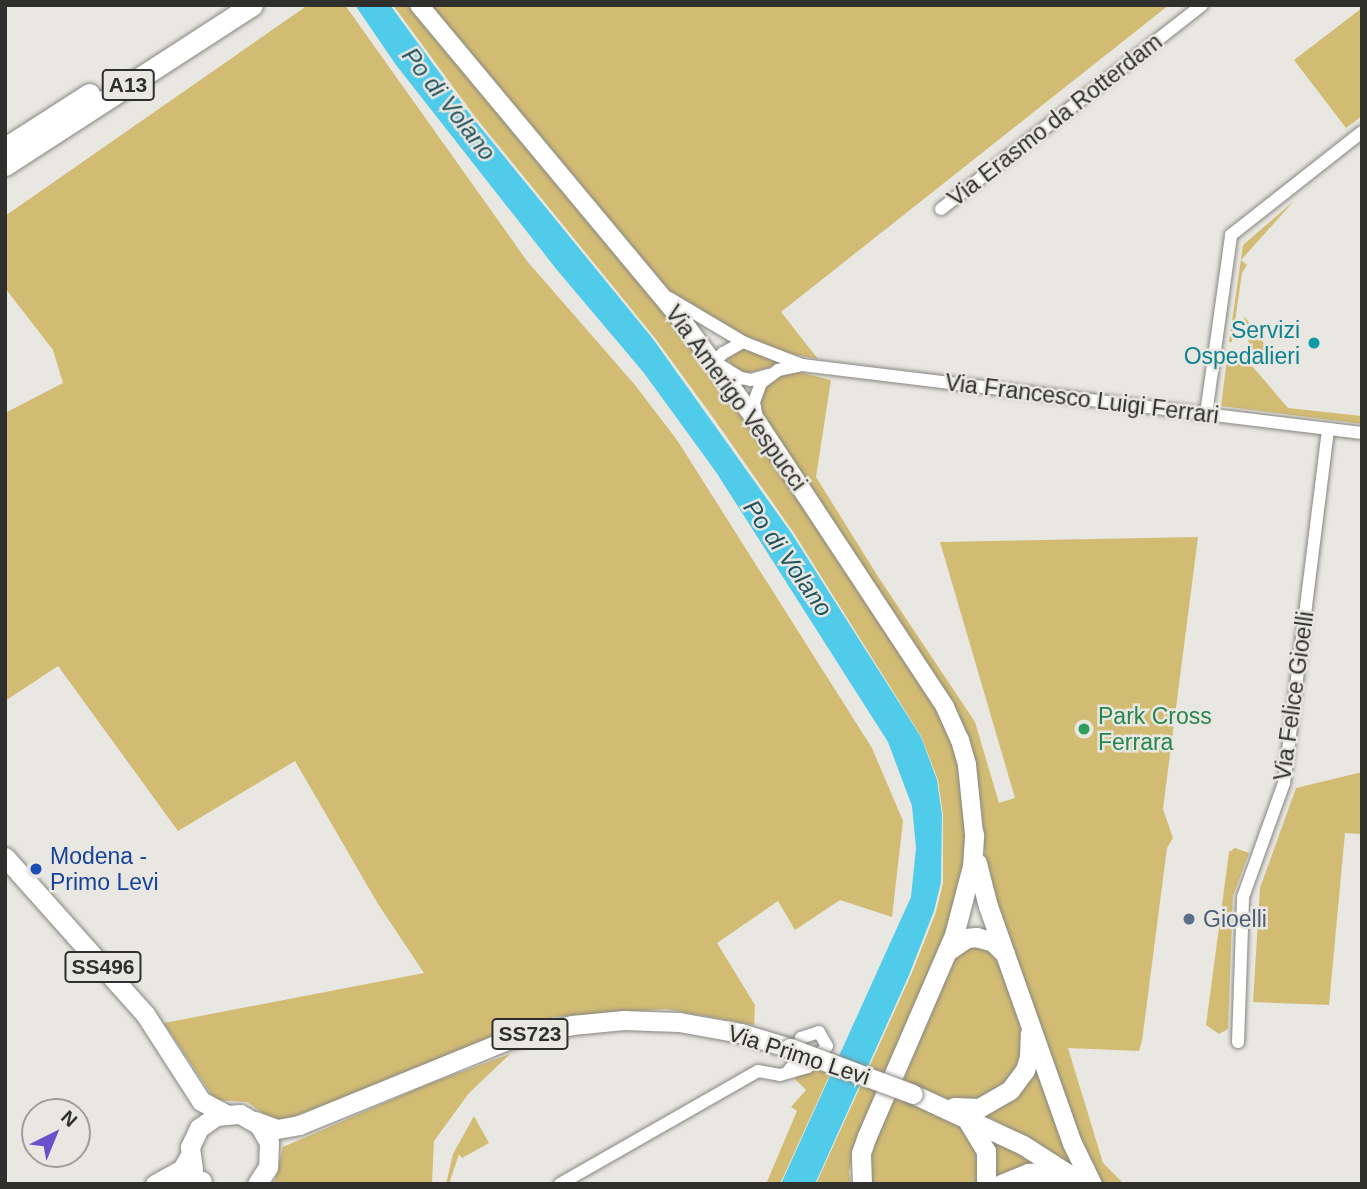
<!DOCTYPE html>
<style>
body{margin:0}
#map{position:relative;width:1367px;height:1189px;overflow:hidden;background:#e9e7e1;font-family:Helvetica,sans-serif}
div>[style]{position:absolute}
.green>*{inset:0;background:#d2bc74}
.water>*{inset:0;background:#50cbe9}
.roads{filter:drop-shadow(0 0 2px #878680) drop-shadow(0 0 2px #878680)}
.minor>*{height:12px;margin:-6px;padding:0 6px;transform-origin:6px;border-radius:6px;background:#fff}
.secondary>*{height:18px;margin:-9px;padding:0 9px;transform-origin:9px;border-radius:9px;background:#fff}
.primary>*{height:19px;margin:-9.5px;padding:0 9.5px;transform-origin:9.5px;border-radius:9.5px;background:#fff}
.trunk>*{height:19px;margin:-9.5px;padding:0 9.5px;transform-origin:9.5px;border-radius:9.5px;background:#fff}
.motorway>*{height:21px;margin:-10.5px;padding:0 10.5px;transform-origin:10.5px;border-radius:10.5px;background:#fff}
.bridges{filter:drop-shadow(0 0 2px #878680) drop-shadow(0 0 2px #878680)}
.primary-bridge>*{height:19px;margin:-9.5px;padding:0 9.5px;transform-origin:9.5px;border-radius:9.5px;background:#fff}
.dots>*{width:19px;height:19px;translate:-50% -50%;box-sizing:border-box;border:4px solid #e9e7e1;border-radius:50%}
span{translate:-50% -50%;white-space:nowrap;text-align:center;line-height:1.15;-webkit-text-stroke:5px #e9e7e1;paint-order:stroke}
.shield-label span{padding:2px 5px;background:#e9e7e1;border:2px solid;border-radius:5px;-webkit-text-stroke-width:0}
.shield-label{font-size:21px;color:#2f2f2d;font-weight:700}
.street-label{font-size:23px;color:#2f2f2d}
.culture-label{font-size:23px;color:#0d838f}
.right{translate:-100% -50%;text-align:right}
.leisure-label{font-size:23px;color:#27864d}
.left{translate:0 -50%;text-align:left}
.transit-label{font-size:23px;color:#164399}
.service-label{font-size:23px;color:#4e5e75}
.water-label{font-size:24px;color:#1f525f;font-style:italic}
.frame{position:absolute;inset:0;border:7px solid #2f2f2d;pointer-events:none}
.north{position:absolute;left:21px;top:1098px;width:70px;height:70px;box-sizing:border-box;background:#e9e7e1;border:2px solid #9f9d99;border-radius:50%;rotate:43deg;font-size:19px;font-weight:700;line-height:28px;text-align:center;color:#2f2f2d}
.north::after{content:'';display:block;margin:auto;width:24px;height:32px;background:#6852cb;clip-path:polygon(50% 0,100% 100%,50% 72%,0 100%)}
</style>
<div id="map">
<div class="green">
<div style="clip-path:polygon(308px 5px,345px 5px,527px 261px,635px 385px,677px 440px,872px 748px,903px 821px,892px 917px,840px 900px,795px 930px,778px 901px,717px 943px,755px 1005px,754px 1025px,666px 1009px,554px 1017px,277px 1123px,247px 1102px,215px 1100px,164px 1023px,424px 973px,378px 904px,295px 761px,178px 831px,58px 666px,5px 701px,5px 413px,63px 383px,53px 350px,5px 288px,5px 216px)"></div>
<div style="clip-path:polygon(393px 5px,411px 5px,648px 288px,755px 429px,927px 692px,950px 736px,964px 782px,966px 866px,948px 943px,853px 1152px,849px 1173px,851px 1184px,816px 1184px,911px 975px,936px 912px,943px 883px,943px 815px,938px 780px,921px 736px,794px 533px,712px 416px,655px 338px,476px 118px)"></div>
<div style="clip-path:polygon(428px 5px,1169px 5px,781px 312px,818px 359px,785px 353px,721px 327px,660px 286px)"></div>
<div style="clip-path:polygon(1362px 8px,1362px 116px,1346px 128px,1294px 60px)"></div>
<div style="clip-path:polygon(1294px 201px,1241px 260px,1247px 265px,1242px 273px,1232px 342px,1229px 342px,1243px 245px)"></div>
<div style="clip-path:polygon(1244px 316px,1274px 357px,1264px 366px,1250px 349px)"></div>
<div style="clip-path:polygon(741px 349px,747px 349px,781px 364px,744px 374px,734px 369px,728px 359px)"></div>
<div style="clip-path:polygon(1228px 351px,1241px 353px,1288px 408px,1362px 416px,1362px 424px,1221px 406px)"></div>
<div style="clip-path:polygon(799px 372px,831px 380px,816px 477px,879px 578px,975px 722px,999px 803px,1015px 798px,940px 542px,1198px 537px,1163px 809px,1173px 838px,1167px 848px,1142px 1041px,1139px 1051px,1068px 1048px,1103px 1163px,1124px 1184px,1100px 1184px,1082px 1151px,986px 874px,981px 805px,960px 724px,763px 420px,758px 406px,765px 387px,783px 374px)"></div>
<div style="clip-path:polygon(1362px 772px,1362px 834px,1345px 833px,1329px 1005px,1253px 1002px,1260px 888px,1296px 788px)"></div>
<div style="clip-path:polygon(1235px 848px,1249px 853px,1233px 896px,1228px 1029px,1219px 1034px,1206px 1025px,1229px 852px)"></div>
<div style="clip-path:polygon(969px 944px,993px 948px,1023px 1029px,1023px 1062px,988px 1100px,952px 1101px,903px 1081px,954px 958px)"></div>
<div style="clip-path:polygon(510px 1054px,469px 1093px,434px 1141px,432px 1184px,274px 1184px,283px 1147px,426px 1085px)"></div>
<div style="clip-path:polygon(1034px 1054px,1079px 1171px,1048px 1150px,982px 1113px)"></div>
<div style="clip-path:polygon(813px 1069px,830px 1074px,780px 1184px,766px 1184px,797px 1111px,791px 1107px,806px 1090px,795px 1079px,797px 1074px)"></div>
<div style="clip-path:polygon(895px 1097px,960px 1123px,976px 1144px,980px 1184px,870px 1184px,871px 1148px)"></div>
<div style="clip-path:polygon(474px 1116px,489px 1143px,462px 1158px,459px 1154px,449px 1184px,446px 1184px,453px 1154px)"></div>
<div style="clip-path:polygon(980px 1130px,1047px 1167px,994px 1184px)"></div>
</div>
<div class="water">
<div style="clip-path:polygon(355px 5px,390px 5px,472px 117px,653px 339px,792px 534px,921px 737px,937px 780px,942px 815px,941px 882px,934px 911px,909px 975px,815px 1184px,781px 1184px,911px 897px,916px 848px,912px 806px,888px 742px,716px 472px,644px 373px,557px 270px,396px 65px)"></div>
</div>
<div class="roads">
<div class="minor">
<div style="left:941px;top:209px;width:331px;rotate:-38deg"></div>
<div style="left:669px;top:298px;width:86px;rotate:30.7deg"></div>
<div style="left:743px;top:342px;width:63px;rotate:21.3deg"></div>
<div style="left:802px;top:365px;width:564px;rotate:6.92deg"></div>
<div style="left:743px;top:342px;width:23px;rotate:151deg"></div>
<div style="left:723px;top:353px;width:12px;rotate:132deg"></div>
<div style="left:715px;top:362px;width:31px;rotate:32deg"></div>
<div style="left:741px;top:378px;width:10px;rotate:11deg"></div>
<div style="left:751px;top:380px;width:19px;rotate:-16deg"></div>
<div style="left:1206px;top:414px;width:181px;rotate:-82deg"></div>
<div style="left:1231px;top:235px;width:167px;rotate:-38.2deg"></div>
<div style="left:757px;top:419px;width:17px;rotate:-100deg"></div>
<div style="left:754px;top:402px;width:20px;rotate:-70deg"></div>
<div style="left:761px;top:383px;width:21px;rotate:-37deg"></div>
<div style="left:778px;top:370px;width:20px;rotate:-11deg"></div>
<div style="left:1238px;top:1042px;width:145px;rotate:-88deg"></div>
<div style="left:1243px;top:897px;width:121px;rotate:-70.2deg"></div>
<div style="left:1284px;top:783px;width:357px;rotate:-82.9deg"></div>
<div style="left:560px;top:1184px;width:228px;rotate:-29.7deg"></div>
<div style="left:758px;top:1071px;width:22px;rotate:10deg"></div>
<div style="left:780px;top:1075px;width:29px;rotate:-16deg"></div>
<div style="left:808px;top:1067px;width:28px;rotate:-48deg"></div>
<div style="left:827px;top:1046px;width:16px;rotate:-120deg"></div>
<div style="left:819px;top:1032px;width:19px;rotate:162deg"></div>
<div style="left:801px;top:1038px;width:27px;rotate:105deg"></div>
<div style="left:794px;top:1064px;width:11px;rotate:128deg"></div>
</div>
<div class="secondary">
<div style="left:419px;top:5px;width:414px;rotate:50.2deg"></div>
<div style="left:684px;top:323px;width:124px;rotate:53.5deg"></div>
<div style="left:758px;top:423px;width:340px;rotate:56.6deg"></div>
<div style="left:945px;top:707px;width:36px;rotate:66deg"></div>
<div style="left:960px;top:740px;width:26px;rotate:74deg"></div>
<div style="left:967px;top:765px;width:69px;rotate:84.2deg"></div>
</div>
<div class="primary">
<div style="left:5px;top:857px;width:210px;rotate:48.3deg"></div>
<div style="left:145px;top:1014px;width:103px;rotate:57.2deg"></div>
<div style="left:201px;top:1101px;width:26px;rotate:28deg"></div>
<div style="left:977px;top:863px;width:44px;rotate:75.7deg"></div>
<div style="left:988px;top:906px;width:251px;rotate:70.5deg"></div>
<div style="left:1072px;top:1143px;width:46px;rotate:64deg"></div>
<div style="left:949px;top:950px;width:22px;rotate:-34deg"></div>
<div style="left:967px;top:938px;width:9px;rotate:-6deg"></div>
<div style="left:976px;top:937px;width:18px;rotate:16deg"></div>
<div style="left:993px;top:942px;width:17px;rotate:45deg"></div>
<div style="left:913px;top:1094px;width:121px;rotate:24.9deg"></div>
<div style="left:1023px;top:1145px;width:72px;rotate:32.6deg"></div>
<div style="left:954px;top:1107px;width:25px;rotate:2deg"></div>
<div style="left:979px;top:1108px;width:36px;rotate:-30deg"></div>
<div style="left:1010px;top:1090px;width:25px;rotate:-53deg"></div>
<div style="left:1025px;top:1070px;width:14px;rotate:-73deg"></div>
<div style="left:1029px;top:1057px;width:24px;rotate:-88deg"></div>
<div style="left:966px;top:1118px;width:39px;rotate:59deg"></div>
<div style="left:986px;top:1151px;width:33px;rotate:90deg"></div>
<div style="left:255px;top:1121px;width:23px;rotate:20deg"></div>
<div style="left:277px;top:1129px;width:22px;rotate:-10deg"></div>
<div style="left:299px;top:1125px;width:225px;rotate:-22.2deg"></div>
<div style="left:507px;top:1040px;width:67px;rotate:-13deg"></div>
<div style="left:572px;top:1025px;width:52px;rotate:-5.5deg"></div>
<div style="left:624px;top:1020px;width:55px;rotate:2.1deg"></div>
<div style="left:679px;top:1022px;width:63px;rotate:10.1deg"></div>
<div style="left:741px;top:1033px;width:51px;rotate:17deg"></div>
<div style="left:193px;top:1169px;width:22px;rotate:-98deg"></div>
<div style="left:190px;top:1147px;width:21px;rotate:-65deg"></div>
<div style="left:199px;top:1128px;width:21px;rotate:-35deg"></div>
<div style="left:216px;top:1116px;width:24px;rotate:-5deg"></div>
<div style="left:240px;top:1114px;width:22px;rotate:30deg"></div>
<div style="left:259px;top:1125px;width:20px;rotate:60deg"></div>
<div style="left:269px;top:1142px;width:25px;rotate:92deg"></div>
<div style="left:268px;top:1167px;width:20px;rotate:123deg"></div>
<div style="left:862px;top:1184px;width:31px;rotate:-92deg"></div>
<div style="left:861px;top:1153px;width:18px;rotate:-71deg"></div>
<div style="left:867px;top:1136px;width:219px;rotate:-66.6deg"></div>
<div style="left:954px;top:935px;width:71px;rotate:-75.4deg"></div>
<div style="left:972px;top:866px;width:32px;rotate:-86deg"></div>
<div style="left:1001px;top:1184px;width:29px;rotate:-22deg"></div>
<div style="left:1028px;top:1173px;width:15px;rotate:-4deg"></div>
<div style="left:1043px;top:1172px;width:25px;rotate:14deg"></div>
</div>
<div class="trunk">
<div style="left:168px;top:1180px;width:17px;rotate:-10deg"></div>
<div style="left:185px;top:1177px;width:17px;rotate:13deg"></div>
<div style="left:155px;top:1184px;width:31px;rotate:-29deg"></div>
<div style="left:182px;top:1169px;width:16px;rotate:-60deg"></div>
</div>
<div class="motorway">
<div style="left:5px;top:148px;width:100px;rotate:-32.7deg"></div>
<div style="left:5px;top:165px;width:294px;rotate:-32.9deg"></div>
</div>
</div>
<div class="bridges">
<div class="primary-bridge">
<div style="left:790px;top:1048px;width:131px;rotate:20.5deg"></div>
</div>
</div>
<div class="dots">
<div style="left:1314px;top:343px;background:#0f9aa8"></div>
<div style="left:1084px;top:729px;background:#2e9e5b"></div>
<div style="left:36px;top:869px;background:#1a4fb4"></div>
<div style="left:1189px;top:919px;background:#5c6f8a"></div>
</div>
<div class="shield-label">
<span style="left:128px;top:85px">A13</span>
<span style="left:103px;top:967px">SS496</span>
<span style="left:530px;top:1034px">SS723</span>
</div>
<div class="street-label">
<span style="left:1055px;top:120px;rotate:-38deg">Via Erasmo da Rotterdam</span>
<span style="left:736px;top:398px;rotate:54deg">Via Amerigo Vespucci</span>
<span style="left:1082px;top:399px;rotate:7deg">Via Francesco Luigi Ferrari</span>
<span style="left:1294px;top:696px;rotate:-82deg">Via Felice Gioelli</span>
<span style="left:799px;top:1055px;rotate:18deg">Via Primo Levi</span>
</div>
<div class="culture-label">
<span class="right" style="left:1300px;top:343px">Servizi<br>Ospedalieri</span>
</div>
<div class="leisure-label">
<span class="left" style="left:1098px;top:729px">Park Cross<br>Ferrara</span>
</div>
<div class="transit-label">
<span class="left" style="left:50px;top:869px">Modena -<br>Primo Levi</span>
</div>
<div class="service-label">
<span class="left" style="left:1203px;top:919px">Gioelli</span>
</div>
<div class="water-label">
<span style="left:449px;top:104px;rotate:52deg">Po di Volano</span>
<span style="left:788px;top:558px;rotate:55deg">Po di Volano</span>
</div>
<div class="frame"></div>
<div class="north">N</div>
</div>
